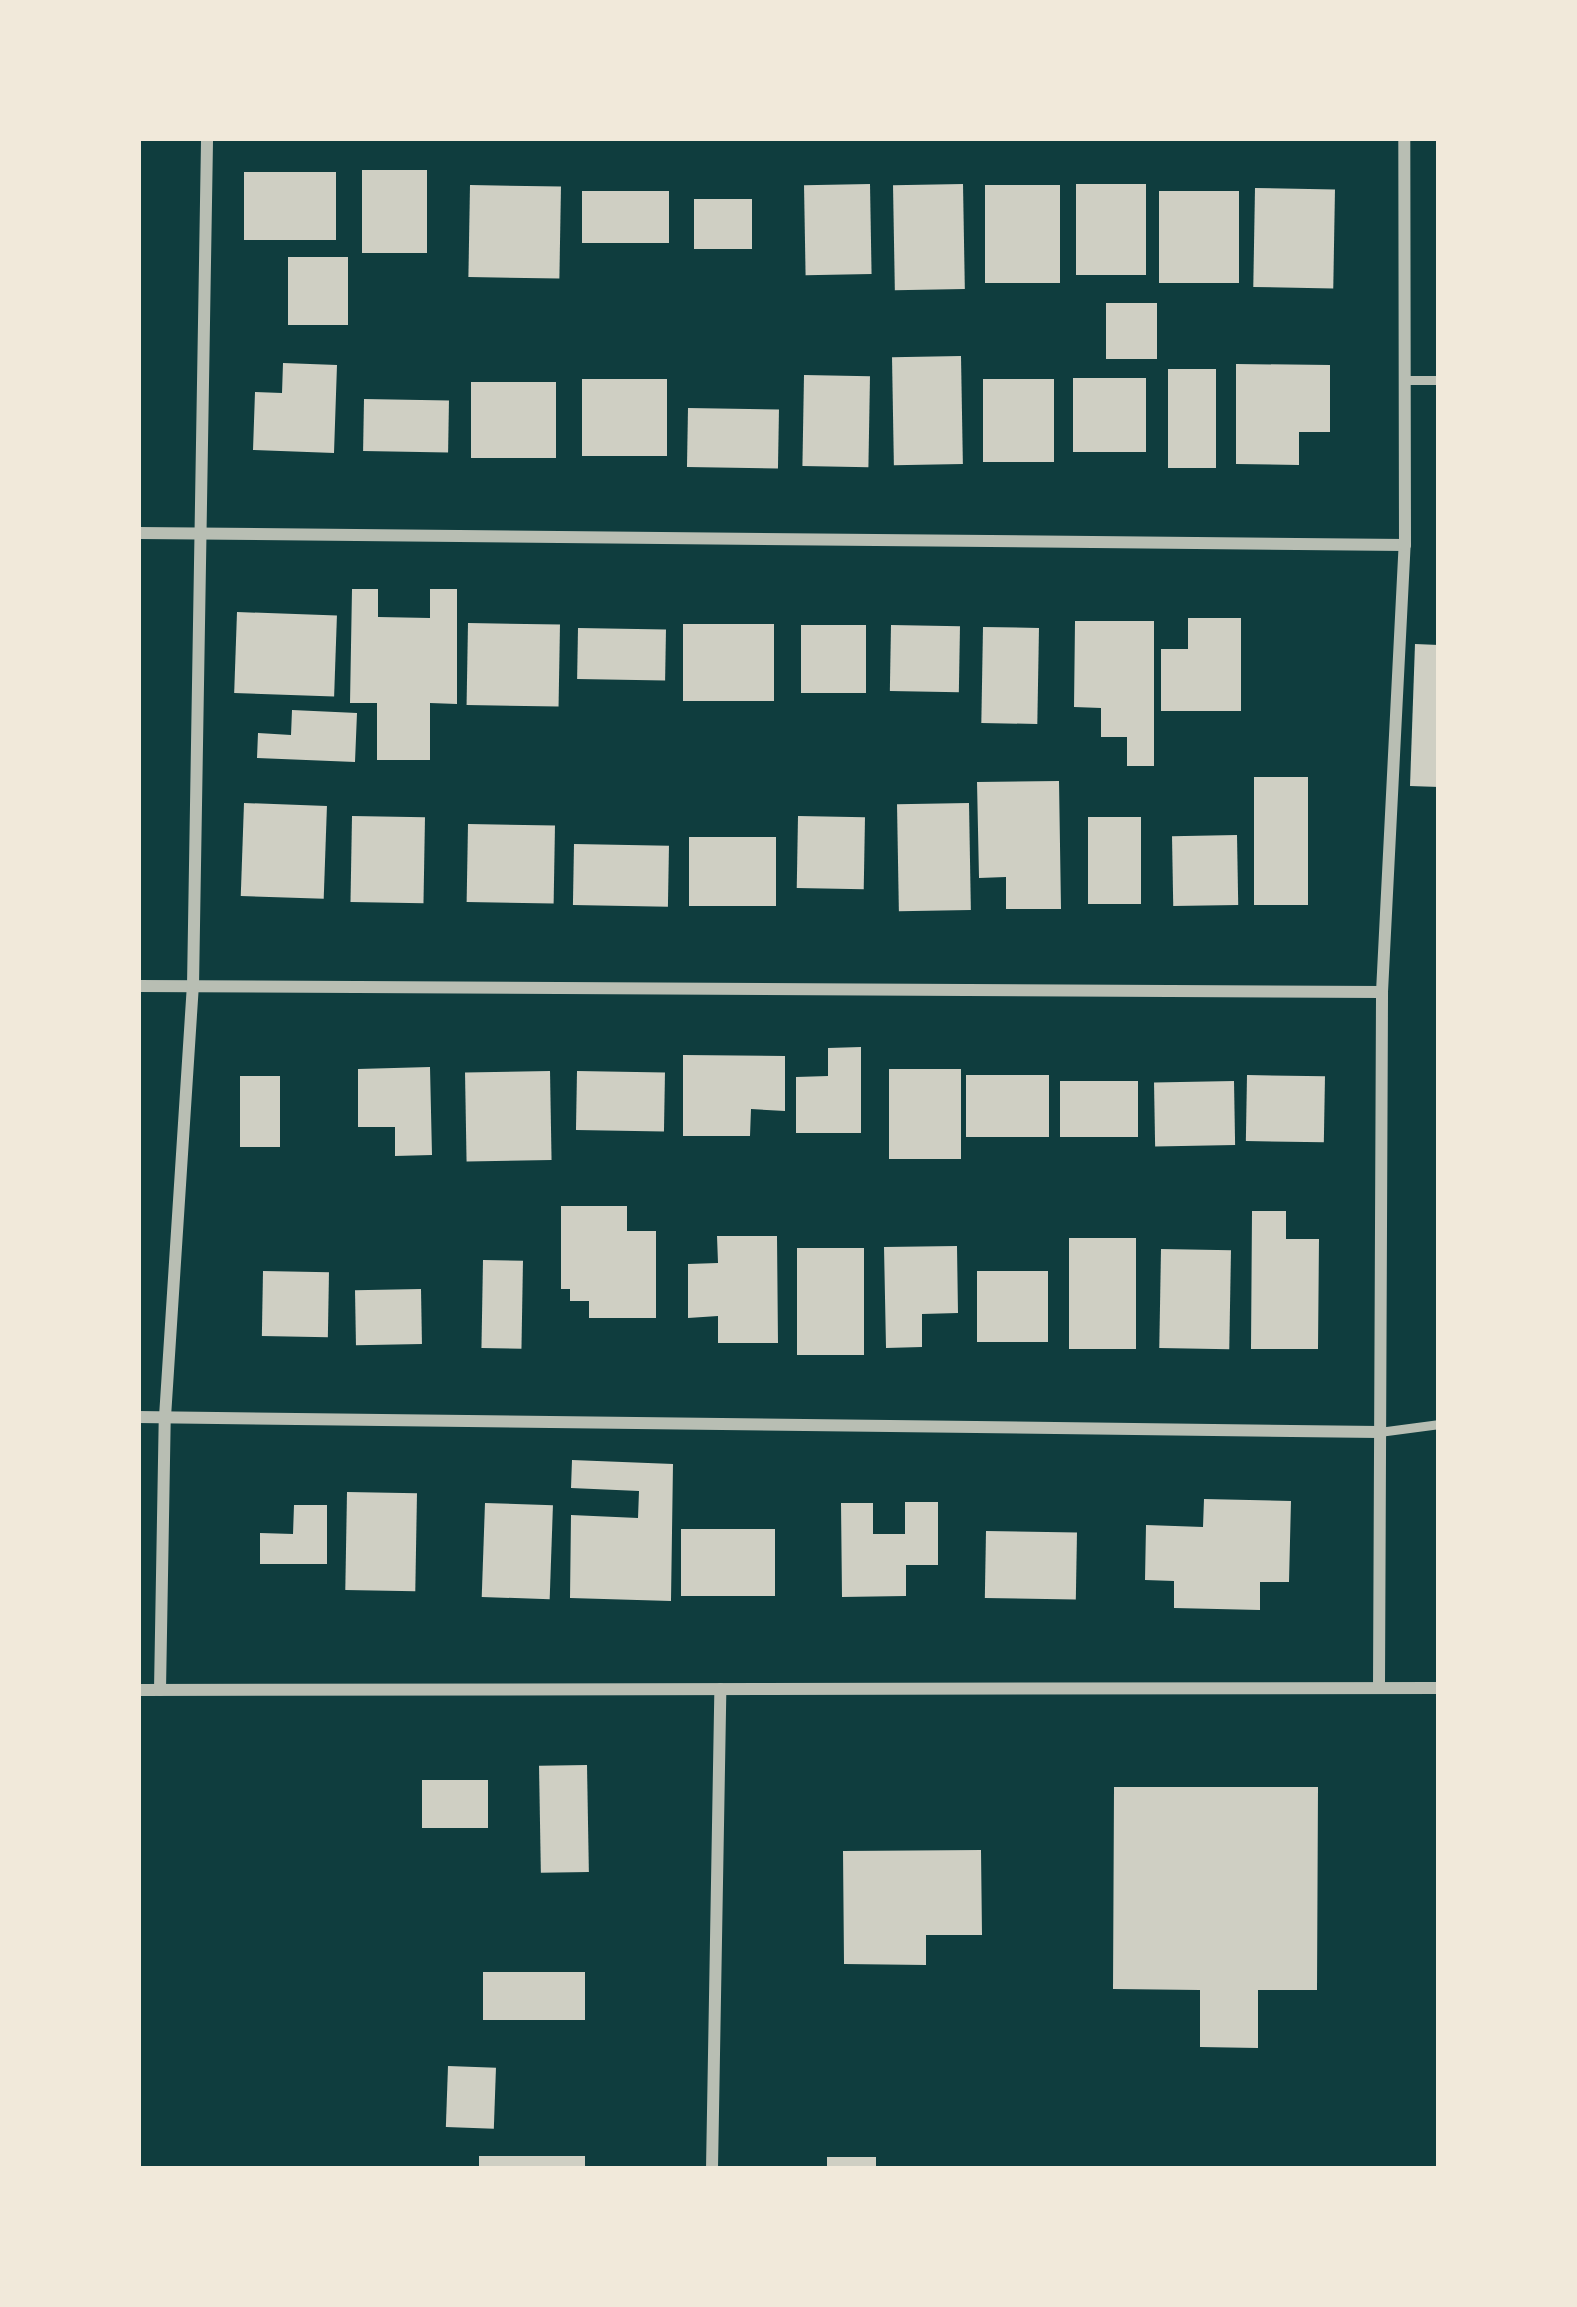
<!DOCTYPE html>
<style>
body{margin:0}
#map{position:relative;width:1577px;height:2307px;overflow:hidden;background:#0f3d3e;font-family:"Titillium Web",sans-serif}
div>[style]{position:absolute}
.building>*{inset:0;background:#cfcfc3;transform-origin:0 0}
.service>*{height:9px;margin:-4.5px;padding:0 4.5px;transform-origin:4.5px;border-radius:4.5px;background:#b8beb3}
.minor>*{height:12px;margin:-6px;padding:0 6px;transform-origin:6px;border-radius:6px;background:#b8beb3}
span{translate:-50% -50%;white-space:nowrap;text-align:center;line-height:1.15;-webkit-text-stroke:12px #f1e9da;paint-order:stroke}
.frame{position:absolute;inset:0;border:141px solid #f1e9da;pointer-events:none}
</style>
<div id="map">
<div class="building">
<div style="left:362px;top:170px;width:65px;height:83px"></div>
<div style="left:336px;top:172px;width:68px;height:92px;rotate:90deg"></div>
<div style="left:870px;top:184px;width:90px;height:66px;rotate:89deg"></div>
<div style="left:963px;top:184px;width:105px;height:70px;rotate:89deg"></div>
<div style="left:1076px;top:184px;width:70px;height:91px"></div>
<div style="left:470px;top:185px;width:91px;height:92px;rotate:1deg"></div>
<div style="left:985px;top:185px;width:75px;height:98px"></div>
<div style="left:1255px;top:188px;width:80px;height:99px;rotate:1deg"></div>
<div style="left:582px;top:191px;width:87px;height:52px"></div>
<div style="left:1159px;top:191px;width:80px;height:92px"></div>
<div style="left:752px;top:199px;width:50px;height:58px;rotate:90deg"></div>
<div style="left:288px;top:257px;width:60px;height:68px"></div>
<div style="left:1106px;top:303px;width:51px;height:56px"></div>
<div style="left:961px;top:356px;width:108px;height:69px;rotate:89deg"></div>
<div style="clip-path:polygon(283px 363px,337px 365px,334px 453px,253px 450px,255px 392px,282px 393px)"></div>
<div style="clip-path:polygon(1236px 364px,1330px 365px,1330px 432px,1299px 432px,1299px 465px,1236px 464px)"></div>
<div style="left:1168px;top:369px;width:48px;height:99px"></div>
<div style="left:804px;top:375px;width:66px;height:91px;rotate:1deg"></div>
<div style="left:1146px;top:378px;width:74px;height:73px;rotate:90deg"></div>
<div style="left:582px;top:379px;width:85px;height:77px"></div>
<div style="left:983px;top:379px;width:71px;height:83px"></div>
<div style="left:471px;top:382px;width:85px;height:76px"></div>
<div style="left:364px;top:399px;width:85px;height:52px;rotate:1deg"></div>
<div style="left:688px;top:408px;width:91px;height:59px;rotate:1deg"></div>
<div style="clip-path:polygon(352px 589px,378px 589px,378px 617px,430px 618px,430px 589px,457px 589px,457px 704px,430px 703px,430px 760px,377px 760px,377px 703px,350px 703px)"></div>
<div style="left:237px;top:612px;width:100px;height:81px;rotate:2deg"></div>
<div style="clip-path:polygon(1188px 618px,1241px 618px,1241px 711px,1161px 711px,1161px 649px,1188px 649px)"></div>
<div style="clip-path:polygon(1075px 621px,1154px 621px,1154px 766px,1127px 766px,1127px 737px,1101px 737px,1101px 708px,1074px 707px)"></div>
<div style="left:468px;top:623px;width:92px;height:82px;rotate:1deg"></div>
<div style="left:774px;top:624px;width:77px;height:91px;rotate:90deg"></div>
<div style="left:801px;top:625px;width:65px;height:68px"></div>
<div style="left:891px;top:625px;width:69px;height:66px;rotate:1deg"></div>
<div style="left:983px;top:627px;width:56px;height:96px;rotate:1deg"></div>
<div style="left:578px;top:628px;width:88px;height:51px;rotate:1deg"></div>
<div style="clip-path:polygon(1415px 644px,1439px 645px,1439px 787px,1410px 786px)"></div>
<div style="clip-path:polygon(292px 710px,357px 713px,355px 762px,257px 758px,258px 733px,291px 735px)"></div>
<div style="left:1308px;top:777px;width:128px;height:54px;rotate:90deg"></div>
<div style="clip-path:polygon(1059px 781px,1061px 909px,1006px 909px,1006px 877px,979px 878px,977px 782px)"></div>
<div style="left:244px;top:803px;width:83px;height:93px;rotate:2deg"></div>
<div style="left:969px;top:803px;width:107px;height:72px;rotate:89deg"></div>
<div style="left:352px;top:816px;width:73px;height:86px;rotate:1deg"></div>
<div style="left:798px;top:816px;width:67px;height:72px;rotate:1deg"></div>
<div style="left:1088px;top:817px;width:53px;height:87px"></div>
<div style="left:468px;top:824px;width:87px;height:78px;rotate:1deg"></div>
<div style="left:1237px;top:835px;width:70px;height:65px;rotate:89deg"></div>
<div style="left:689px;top:837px;width:87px;height:69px"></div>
<div style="left:574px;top:844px;width:95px;height:61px;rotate:1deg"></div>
<div style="clip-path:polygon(861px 1047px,861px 1133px,796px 1133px,796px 1077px,828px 1076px,828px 1048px)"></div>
<div style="clip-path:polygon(683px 1055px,785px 1056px,785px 1111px,751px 1109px,750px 1136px,683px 1136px)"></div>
<div style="clip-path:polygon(430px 1067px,432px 1155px,395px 1156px,395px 1127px,358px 1127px,358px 1069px)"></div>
<div style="left:889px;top:1069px;width:72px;height:90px"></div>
<div style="left:550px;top:1071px;width:89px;height:85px;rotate:89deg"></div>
<div style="left:577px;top:1071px;width:88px;height:59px;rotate:1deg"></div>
<div style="left:966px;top:1075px;width:83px;height:62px"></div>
<div style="left:1247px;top:1075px;width:78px;height:66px;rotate:1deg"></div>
<div style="left:240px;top:1076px;width:40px;height:71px"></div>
<div style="left:1060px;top:1081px;width:78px;height:56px"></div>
<div style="left:1234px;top:1081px;width:64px;height:80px;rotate:89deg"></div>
<div style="clip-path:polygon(561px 1206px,627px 1206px,627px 1231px,656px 1231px,656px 1318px,589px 1318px,589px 1301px,570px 1301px,570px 1289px,561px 1289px)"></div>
<div style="clip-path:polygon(1252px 1211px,1286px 1211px,1286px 1239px,1319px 1239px,1318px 1349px,1251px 1349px)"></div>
<div style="clip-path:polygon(717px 1236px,777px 1236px,778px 1343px,718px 1343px,718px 1316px,688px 1318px,688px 1264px,718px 1263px)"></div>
<div style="left:1069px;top:1238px;width:67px;height:111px"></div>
<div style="clip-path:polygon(957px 1246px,958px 1313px,922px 1314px,922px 1347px,886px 1348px,884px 1247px)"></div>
<div style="left:797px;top:1248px;width:67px;height:107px"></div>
<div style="left:1161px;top:1249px;width:70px;height:99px;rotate:1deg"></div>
<div style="left:483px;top:1260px;width:40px;height:88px;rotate:1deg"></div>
<div style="left:263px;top:1271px;width:66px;height:65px;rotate:1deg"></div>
<div style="left:977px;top:1271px;width:71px;height:71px"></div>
<div style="left:421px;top:1289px;width:55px;height:66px;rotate:89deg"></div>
<div style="clip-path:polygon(572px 1460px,673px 1464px,671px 1601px,570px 1598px,571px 1515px,638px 1518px,639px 1491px,571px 1488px)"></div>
<div style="left:347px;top:1492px;width:70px;height:98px;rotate:1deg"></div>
<div style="clip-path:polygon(1204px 1499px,1291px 1501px,1289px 1582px,1260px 1582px,1260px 1610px,1174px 1608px,1174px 1581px,1145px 1580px,1146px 1525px,1203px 1527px)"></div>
<div style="clip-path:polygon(905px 1502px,938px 1502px,938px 1565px,906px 1565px,906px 1596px,842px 1597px,841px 1503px,873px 1503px,873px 1534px,905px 1534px)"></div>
<div style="left:485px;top:1503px;width:68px;height:94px;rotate:2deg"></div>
<div style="clip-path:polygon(294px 1505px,327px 1505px,327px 1564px,260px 1564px,260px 1533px,293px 1534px)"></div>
<div style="left:775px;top:1529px;width:67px;height:94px;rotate:90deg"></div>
<div style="left:986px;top:1531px;width:91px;height:67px;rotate:1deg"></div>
<div style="left:587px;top:1765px;width:107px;height:48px;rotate:89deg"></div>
<div style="left:422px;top:1780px;width:66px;height:48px"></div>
<div style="clip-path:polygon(1114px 1787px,1318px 1787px,1317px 1990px,1258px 1990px,1258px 2048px,1200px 2047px,1200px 1990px,1113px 1989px)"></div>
<div style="clip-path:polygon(981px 1850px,982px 1935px,926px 1935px,926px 1965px,844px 1964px,843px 1851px)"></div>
<div style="left:585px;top:1972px;width:48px;height:102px;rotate:90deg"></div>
<div style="left:448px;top:2066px;width:48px;height:61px;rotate:2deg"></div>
<div style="left:585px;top:2156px;width:13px;height:106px;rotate:90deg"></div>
<div style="left:876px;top:2157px;width:12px;height:49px;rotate:90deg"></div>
</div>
<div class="service">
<div style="left:1405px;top:380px;width:34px"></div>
<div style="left:1379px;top:1432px;width:61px;rotate:-7.6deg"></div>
</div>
<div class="minor">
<div style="left:138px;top:533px;width:1267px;rotate:0.54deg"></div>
<div style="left:138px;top:986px;width:1244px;rotate:0.28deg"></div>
<div style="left:138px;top:1417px;width:1241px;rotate:0.69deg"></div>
<div style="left:1379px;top:1686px;width:694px;rotate:-89.75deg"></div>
<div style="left:1382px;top:992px;width:448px;rotate:-87.1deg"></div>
<div style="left:1405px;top:545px;width:407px;rotate:-90.1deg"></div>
<div style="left:138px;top:1690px;width:1301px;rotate:-0.09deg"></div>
<div style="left:160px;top:1690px;width:273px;rotate:-89deg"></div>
<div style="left:165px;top:1417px;width:432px;rotate:-86.3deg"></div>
<div style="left:193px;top:986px;width:848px;rotate:-89.05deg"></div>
<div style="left:712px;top:2169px;width:480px;rotate:-89deg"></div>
</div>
<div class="frame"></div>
</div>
